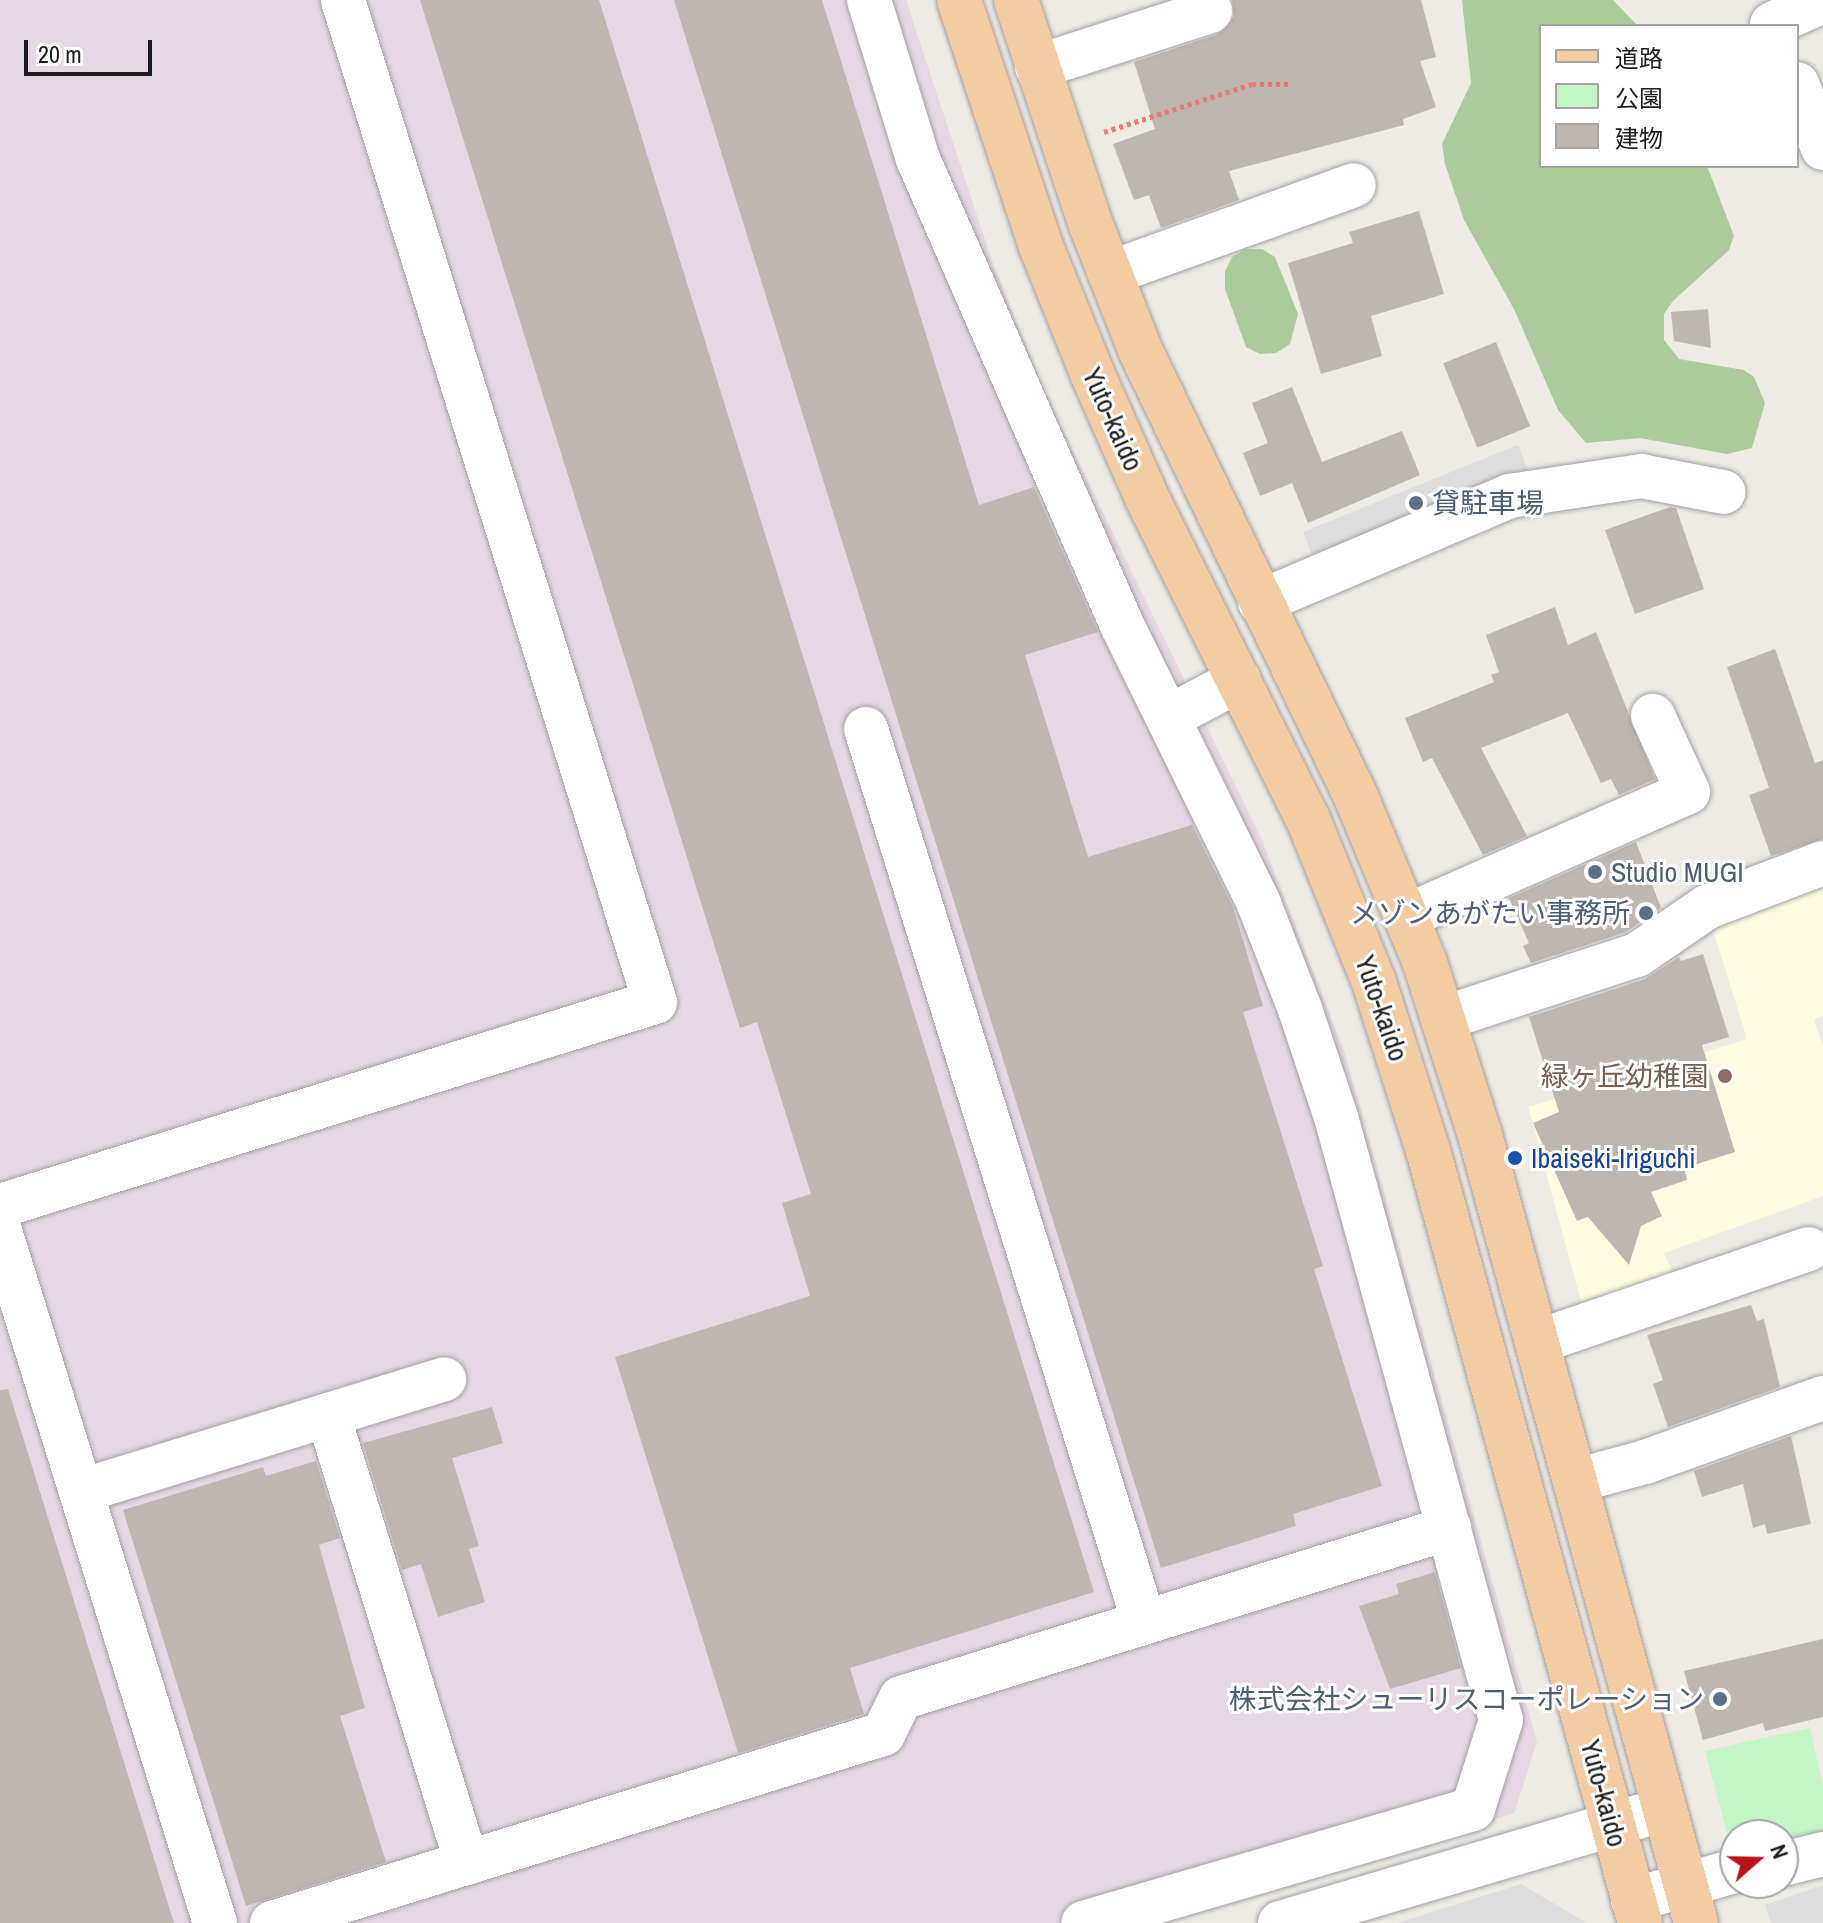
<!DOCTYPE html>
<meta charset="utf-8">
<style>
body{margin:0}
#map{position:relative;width:1823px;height:1923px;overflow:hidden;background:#eeeae4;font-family:"Archivo Narrow","Noto Sans JP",sans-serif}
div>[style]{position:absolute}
.industrial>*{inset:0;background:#e6d7e4}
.education>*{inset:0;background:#fcfbdf}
.forest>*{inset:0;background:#acca9c}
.park>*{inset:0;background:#c4f5c6}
.parking>*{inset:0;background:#ddd;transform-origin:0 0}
.building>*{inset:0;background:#beb6b1;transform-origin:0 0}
.path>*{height:5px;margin-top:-2.5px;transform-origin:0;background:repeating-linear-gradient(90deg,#ee7b75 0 4px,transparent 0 8px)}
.roads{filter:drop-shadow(0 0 2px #a1a1a1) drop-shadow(0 0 2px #a1a1a1)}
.minor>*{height:44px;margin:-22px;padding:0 22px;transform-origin:22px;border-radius:22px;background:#fff}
.major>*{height:44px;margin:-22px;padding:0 22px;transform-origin:22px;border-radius:22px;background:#f4cca3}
.dots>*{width:22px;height:22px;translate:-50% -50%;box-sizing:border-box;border:4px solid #fff;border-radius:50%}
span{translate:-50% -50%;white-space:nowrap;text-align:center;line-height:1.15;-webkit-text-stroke:6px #fff;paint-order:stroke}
.street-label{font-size:28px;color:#1d1d1d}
.service-label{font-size:28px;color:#4e5e75}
.left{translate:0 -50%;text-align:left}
.right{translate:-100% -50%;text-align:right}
.education-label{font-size:28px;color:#785e54}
.transit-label{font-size:28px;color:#164399}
.legend{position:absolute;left:1539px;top:24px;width:260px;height:144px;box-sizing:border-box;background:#fff;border:2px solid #a5a5a5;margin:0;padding:10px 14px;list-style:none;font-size:24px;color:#1d1d1d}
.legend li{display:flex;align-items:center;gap:16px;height:40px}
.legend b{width:40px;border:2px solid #a5a5a5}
.north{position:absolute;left:1719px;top:1819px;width:80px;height:80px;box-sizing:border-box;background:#fff;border:2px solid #a5a5a5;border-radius:50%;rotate:70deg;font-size:22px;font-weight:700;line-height:32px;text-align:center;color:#1d1d1d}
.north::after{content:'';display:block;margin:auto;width:28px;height:36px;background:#ba111a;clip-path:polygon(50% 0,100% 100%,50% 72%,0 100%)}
.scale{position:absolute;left:24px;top:40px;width:128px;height:36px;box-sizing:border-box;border:4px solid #1d1d1d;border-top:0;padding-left:10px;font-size:24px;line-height:28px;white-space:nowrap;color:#1d1d1d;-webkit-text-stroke:6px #fff;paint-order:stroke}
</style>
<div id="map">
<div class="industrial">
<div style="clip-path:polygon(0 0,906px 0,992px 261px,1045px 393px,1262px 840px,1345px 1054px,1537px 1742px,1514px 1813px,1162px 1923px,0 1923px)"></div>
</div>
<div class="education">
<div style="clip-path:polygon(1823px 870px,1823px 1016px,1814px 1020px,1823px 1046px,1823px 1196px,1664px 1253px,1677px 1283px,1585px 1316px,1528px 1107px,1747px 1039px,1708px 914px)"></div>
</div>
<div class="forest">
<div style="clip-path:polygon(1462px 0,1613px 0,1638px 26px,1541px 26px,1541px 166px,1707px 166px,1734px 236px,1729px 250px,1673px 301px,1664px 314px,1664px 340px,1679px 359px,1744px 370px,1754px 377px,1765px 403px,1752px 448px,1727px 454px,1640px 438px,1586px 443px,1558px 410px,1514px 309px,1464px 220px,1445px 164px,1442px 144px,1471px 83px)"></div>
<div style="clip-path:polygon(1246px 249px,1262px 249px,1275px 257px,1298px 314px,1290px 344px,1276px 353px,1260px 354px,1246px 347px,1225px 289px,1225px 271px,1232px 257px)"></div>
</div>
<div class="park">
<div style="clip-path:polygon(1810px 1728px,1823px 1787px,1823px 1834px,1783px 1844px,1783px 1835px,1735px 1835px,1732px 1851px,1705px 1751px)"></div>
</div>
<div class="parking">
<div style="left:1518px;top:445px;width:31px;height:232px;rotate:68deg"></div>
<div style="clip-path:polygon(1521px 1884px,1587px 1923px,1397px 1923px)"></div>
<div style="clip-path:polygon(1823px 1885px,1823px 1923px,1771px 1923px,1765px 1905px)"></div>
</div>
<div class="building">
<div style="clip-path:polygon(420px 0,599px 0,1094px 1592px,850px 1668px,864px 1714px,738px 1753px,615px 1357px,810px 1296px,782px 1203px,811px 1194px,757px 1022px,740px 1028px)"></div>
<div style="clip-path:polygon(674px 0,822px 0,979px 505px,1034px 487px,1098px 632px,1025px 655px,1088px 857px,1192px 825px,1233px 907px,1263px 1006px,1243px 1012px,1323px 1266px,1314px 1269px,1382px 1486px,1293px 1514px,1296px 1526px,1161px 1568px)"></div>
<div style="clip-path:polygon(1232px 0,1421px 0,1436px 57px,1420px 61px,1436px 107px,1403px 119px,1404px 125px,1229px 171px,1239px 200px,1161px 228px,1149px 195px,1134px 200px,1113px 144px,1155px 129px,1134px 62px,1218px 34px,1234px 17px)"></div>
<div style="clip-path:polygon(1419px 211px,1444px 294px,1371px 316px,1382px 356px,1321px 374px,1288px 263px,1353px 243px,1349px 232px)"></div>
<div style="clip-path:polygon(1708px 309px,1711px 348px,1674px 341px,1671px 312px)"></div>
<div style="left:1496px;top:342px;width:91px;height:57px;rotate:68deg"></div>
<div style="clip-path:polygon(1292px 387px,1322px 462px,1402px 431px,1420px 475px,1308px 523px,1292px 483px,1260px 496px,1243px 453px,1268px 443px,1252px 403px)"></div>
<div style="clip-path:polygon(1670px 507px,1676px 508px,1704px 589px,1635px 614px,1605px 530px)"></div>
<div style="clip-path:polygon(1555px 607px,1568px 645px,1596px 632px,1655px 779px,1619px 795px,1611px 779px,1601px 783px,1568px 713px,1481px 748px,1527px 836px,1483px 855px,1432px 758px,1423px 762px,1405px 718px,1494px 682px,1491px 675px,1499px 672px,1486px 635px)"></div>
<div style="clip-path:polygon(1775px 649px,1815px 763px,1823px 760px,1823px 839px,1771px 856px,1749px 795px,1769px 788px,1727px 667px)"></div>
<div style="clip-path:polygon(1636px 842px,1661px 908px,1626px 932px,1531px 963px,1523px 946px,1529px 943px,1509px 898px)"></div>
<div style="clip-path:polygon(1703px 954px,1729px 1037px,1702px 1045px,1735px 1152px,1684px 1168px,1687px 1180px,1651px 1192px,1662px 1216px,1641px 1226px,1629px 1265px,1588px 1217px,1577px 1221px,1533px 1123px,1559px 1112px,1529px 1017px,1645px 979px,1679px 957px,1681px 961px)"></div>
<div style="clip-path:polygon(1751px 1305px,1757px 1321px,1764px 1319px,1780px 1387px,1668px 1427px,1653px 1384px,1663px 1380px,1647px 1335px)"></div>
<div style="clip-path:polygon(8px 1389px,174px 1923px,0 1923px,0 1390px)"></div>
<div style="clip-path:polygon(492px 1407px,503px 1443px,452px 1458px,479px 1546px,469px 1549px,485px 1602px,438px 1617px,421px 1564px,402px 1570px,363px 1443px)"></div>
<div style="clip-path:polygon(1791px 1436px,1811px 1524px,1767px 1534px,1765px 1524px,1753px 1528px,1743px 1484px,1702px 1497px,1694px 1471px)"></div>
<div style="clip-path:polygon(316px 1461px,340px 1538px,319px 1545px,365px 1708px,340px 1716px,386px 1862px,246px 1906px,123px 1510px,263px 1467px,266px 1476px)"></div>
<div style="clip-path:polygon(1435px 1572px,1461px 1668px,1390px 1689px,1359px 1606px,1399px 1594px,1396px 1584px)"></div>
<div style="clip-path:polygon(1823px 1639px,1823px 1717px,1765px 1731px,1763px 1723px,1703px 1740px,1684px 1671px)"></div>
</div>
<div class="path">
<div style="left:1104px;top:132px;width:156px;rotate:-18deg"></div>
<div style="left:1252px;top:84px;width:38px"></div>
</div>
<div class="roads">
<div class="minor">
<div style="left:869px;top:0;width:166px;rotate:72.9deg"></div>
<div style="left:918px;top:159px;width:509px;rotate:66.36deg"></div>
<div style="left:1122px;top:625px;width:311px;rotate:63.8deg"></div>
<div style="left:1259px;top:904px;width:113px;rotate:68.7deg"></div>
<div style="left:1300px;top:1009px;width:114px;rotate:71.6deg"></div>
<div style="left:1336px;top:1117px;width:625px;rotate:74.7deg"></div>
<div style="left:1501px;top:1720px;width:93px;rotate:107.5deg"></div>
<div style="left:1473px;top:1809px;width:406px;rotate:163.7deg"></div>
<div style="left:1772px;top:24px;width:56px;rotate:-24.3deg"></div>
<div style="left:1037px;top:67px;width:182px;rotate:-17.9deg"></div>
<div style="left:1797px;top:84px;width:69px;rotate:67.9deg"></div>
<div style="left:1110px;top:273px;width:259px;rotate:-19.8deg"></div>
<div style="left:1260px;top:602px;width:272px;rotate:-23deg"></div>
<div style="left:1510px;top:496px;width:133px;rotate:-8.7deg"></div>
<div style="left:1641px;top:476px;width:84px;rotate:11deg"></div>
<div style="left:1169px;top:717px;width:79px;rotate:-27.9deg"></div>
<div style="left:866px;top:729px;width:935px;rotate:72.71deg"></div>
<div style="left:1407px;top:916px;width:307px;rotate:-23.8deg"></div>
<div style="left:1688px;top:792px;width:84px;rotate:-114.7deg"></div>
<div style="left:1444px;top:1018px;width:203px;rotate:-18.1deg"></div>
<div style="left:1637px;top:955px;width:85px;rotate:-34.4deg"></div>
<div style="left:1707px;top:907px;width:124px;rotate:-20.8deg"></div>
<div style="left:0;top:1206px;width:686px;rotate:-17.3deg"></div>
<div style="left:655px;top:1002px;width:1049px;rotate:-107.3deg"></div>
<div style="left:0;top:1231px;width:725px;rotate:72.74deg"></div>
<div style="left:1537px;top:1342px;width:287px;rotate:-18.9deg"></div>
<div style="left:328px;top:1415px;width:469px;rotate:72.8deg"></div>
<div style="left:1575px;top:1481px;width:73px;rotate:-15.2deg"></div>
<div style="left:1645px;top:1462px;width:189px;rotate:-19.8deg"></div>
<div style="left:81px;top:1491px;width:380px;rotate:-17.1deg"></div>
<div style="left:1783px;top:1864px;width:41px;rotate:-14deg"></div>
<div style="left:1633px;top:1900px;width:106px;rotate:-15.9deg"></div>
<div style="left:272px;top:1923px;width:640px;rotate:-17.19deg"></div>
<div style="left:883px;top:1734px;width:40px;rotate:-63.4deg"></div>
<div style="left:901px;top:1698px;width:574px;rotate:-17.23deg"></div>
<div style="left:1280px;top:1923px;width:401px;rotate:-16.5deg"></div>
</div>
<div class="major">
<div style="left:959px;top:0;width:257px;rotate:71.6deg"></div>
<div style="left:1040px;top:244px;width:139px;rotate:68deg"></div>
<div style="left:1092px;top:373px;width:139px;rotate:66.2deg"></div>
<div style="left:1148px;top:500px;width:357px;rotate:63.4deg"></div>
<div style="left:1308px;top:819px;width:176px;rotate:68deg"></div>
<div style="left:1374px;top:982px;width:176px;rotate:72.2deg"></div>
<div style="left:1428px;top:1150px;width:802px;rotate:74.66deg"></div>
<div style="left:1016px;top:0;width:237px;rotate:71.6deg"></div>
<div style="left:1091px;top:225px;width:136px;rotate:68.5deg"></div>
<div style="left:1141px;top:352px;width:494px;rotate:64.2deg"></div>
<div style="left:1356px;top:797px;width:180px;rotate:67.4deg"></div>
<div style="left:1425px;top:963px;width:181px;rotate:72.3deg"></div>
<div style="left:1480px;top:1135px;width:817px;rotate:74.67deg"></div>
</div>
</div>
<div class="dots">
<div style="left:1416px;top:503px;background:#5c6f8a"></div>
<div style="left:1595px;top:872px;background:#5c6f8a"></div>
<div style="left:1646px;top:913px;background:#5c6f8a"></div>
<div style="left:1725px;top:1076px;background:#8d6e63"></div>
<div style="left:1515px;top:1158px;background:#1a4fb4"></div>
<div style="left:1720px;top:1699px;background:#5c6f8a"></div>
</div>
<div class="street-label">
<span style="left:1113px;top:419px;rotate:66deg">Yuto-kaido</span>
<span style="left:1382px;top:1008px;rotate:71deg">Yuto-kaido</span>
<span style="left:1604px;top:1793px;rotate:75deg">Yuto-kaido</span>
</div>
<div class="service-label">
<span class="left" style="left:1432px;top:503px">貸駐車場</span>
<span class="left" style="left:1611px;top:872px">Studio MUGI</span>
<span class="right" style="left:1630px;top:913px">メゾンあがたい事務所</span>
<span class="right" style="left:1704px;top:1699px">株式会社シューリスコーポレーション</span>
</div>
<div class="education-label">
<span class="right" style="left:1709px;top:1076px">緑ヶ丘幼稚園</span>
</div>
<div class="transit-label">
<span class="left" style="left:1531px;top:1158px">Ibaiseki-Iriguchi</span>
</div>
<ul class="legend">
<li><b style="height:10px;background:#f4cca3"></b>道路</li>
<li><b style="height:22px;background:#c4f5c6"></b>公園</li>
<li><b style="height:22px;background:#beb6b1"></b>建物</li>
</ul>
<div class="north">N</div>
<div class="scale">20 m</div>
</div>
